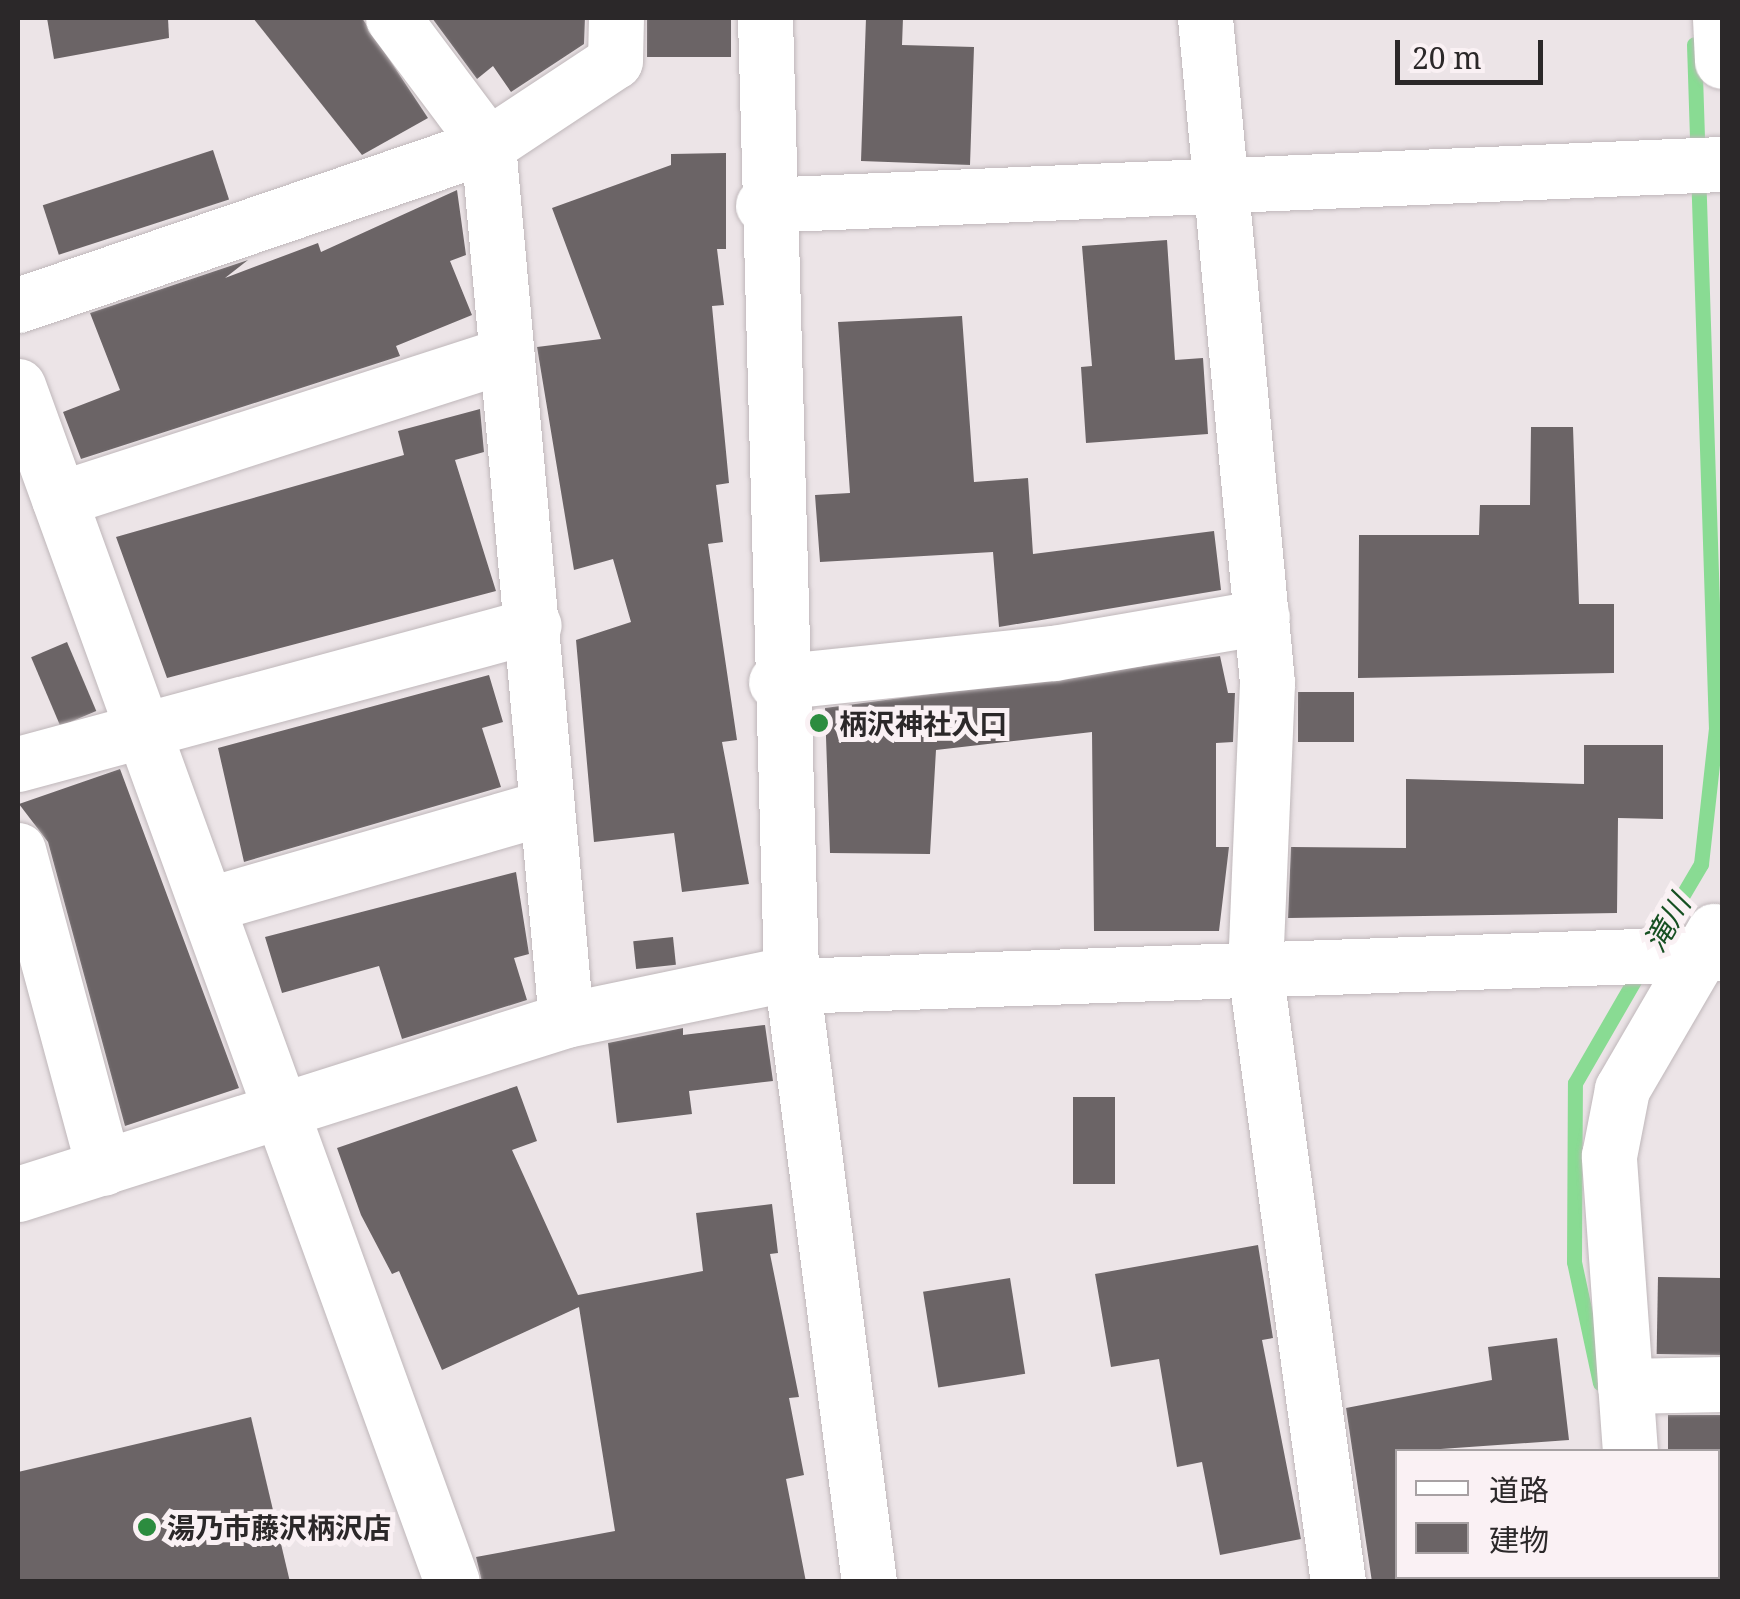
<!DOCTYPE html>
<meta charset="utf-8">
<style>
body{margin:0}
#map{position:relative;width:1740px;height:1599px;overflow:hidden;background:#ece4e7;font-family:"Noto Serif","Noto Sans JP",serif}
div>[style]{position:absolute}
.stream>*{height:15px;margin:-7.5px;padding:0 7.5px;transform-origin:7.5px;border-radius:7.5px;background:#89db93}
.building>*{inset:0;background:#6b6466;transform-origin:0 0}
.roads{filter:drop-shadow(0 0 2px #bfb7ba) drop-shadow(0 0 2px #bfb7ba)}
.minor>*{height:55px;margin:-27.5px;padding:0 27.5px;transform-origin:27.5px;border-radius:27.5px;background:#fff}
.dots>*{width:28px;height:28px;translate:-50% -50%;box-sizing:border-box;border:5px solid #faf1f4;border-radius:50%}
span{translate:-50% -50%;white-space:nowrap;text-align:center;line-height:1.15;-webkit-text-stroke:10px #faf1f4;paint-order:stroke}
.poi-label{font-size:28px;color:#2b2829;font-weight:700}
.left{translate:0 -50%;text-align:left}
.water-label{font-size:30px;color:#165022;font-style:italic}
.frame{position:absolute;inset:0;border:20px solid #2b2829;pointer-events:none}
.legend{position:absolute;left:1395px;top:1449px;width:325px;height:130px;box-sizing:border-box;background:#faf1f4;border:2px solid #a7a1a3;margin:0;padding:12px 18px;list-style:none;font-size:30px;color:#2b2829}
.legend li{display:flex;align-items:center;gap:20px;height:50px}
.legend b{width:50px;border:2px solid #a7a1a3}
.scale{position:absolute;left:1395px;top:40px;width:148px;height:45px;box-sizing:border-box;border:5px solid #2b2829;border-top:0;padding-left:12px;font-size:30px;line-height:35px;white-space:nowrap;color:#2b2829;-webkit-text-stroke:8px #faf1f4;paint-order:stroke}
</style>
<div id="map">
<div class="stream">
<div style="left:1655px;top:942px;width:91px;rotate:-59.5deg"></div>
<div style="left:1701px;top:864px;width:136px;rotate:-83.7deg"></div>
<div style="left:1716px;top:729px;width:685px;rotate:-91.84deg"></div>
<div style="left:1600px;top:1383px;width:124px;rotate:-102.1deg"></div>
<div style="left:1574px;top:1262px;width:179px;rotate:-89.7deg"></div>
<div style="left:1575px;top:1083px;width:134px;rotate:-60deg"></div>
</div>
<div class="building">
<div style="clip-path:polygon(47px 18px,168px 18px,169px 38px,54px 59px)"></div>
<div style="clip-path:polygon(253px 18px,362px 18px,428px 118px,362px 155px)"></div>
<div style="clip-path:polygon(432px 18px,585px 18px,584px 44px,511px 92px,493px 66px,477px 79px)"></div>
<div style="left:647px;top:18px;width:84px;height:39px"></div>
<div style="clip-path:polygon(866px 18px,903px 18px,902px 45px,974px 47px,970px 165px,861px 161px)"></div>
<div style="left:213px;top:150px;width:52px;height:179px;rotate:72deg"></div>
<div style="clip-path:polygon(726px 153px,726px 249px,717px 249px,724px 305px,712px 306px,729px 483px,716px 485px,723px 542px,708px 544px,737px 740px,722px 742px,749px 884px,682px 892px,674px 833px,594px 842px,576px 640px,631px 622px,613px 559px,574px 570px,537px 347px,601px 339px,552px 208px,671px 165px,671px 154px)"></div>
<div style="clip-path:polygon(457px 190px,466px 255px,450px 261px,472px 315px,396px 346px,400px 356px,81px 459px,63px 412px,120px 390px,90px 313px,248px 260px,225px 278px,318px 243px,321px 252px)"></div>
<div style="clip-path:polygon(1167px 240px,1175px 360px,1203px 358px,1208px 434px,1086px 443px,1081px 367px,1092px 366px,1082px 246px)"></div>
<div style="clip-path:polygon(962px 316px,974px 482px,1028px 478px,1033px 554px,1214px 531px,1221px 590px,999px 627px,993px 552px,820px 562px,815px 495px,850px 493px,838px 322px)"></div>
<div style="clip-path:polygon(480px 409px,484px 452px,455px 460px,496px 591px,167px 678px,116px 537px,404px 455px,398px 431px)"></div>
<div style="clip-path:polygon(1531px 427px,1573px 427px,1579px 604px,1614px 604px,1614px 673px,1358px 678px,1359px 535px,1479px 535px,1480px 505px,1530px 505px)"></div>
<div style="left:67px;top:642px;width:75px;height:39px;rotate:67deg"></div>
<div style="clip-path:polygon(1220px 656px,1228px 693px,1235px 693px,1233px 742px,1216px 743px,1216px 847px,1229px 847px,1219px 931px,1094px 931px,1092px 732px,936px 750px,930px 854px,830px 853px,825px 708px)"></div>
<div style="clip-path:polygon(489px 675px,503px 722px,482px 728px,501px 787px,244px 862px,218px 748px)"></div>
<div style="left:1298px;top:692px;width:56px;height:50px"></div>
<div style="clip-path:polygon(1584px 745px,1663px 745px,1663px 819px,1618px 818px,1617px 913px,1288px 918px,1291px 847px,1406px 848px,1406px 779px,1584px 784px)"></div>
<div style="clip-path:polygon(120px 769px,239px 1088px,125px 1126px,48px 842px,19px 804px)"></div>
<div style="clip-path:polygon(516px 872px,529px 954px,514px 958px,527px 1000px,402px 1039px,379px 966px,282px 993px,265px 937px)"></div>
<div style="left:673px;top:937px;width:28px;height:40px;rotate:84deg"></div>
<div style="clip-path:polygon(765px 1025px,773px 1081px,689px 1091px,692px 1114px,617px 1123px,608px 1043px,683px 1028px,683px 1035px)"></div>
<div style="clip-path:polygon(517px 1086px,537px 1141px,512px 1150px,578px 1295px,703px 1271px,696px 1213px,772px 1204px,778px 1253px,770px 1254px,799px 1397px,789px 1398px,804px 1475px,786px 1479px,806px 1582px,482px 1582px,476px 1557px,615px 1531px,579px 1307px,442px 1370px,399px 1271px,392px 1274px,361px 1215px,337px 1148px)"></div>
<div style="left:1115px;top:1097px;width:87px;height:42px;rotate:90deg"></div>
<div style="clip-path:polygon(1258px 1245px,1273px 1338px,1262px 1340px,1301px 1539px,1220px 1555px,1202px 1462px,1177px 1467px,1159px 1359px,1111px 1367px,1095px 1274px)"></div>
<div style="left:1658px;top:1277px;width:64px;height:77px;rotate:1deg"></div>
<div style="left:1010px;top:1278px;width:97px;height:88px;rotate:81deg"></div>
<div style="clip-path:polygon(1557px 1338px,1569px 1440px,1398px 1452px,1398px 1582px,1372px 1582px,1346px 1408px,1492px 1380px,1488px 1347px)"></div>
<div style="left:1722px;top:1415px;width:37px;height:54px;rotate:90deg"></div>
<div style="clip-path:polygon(251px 1417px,290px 1582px,18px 1582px,18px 1472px)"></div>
</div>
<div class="roads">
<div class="minor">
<div style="left:393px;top:18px;width:159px;rotate:53.2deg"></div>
<div style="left:488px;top:145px;width:878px;rotate:84.91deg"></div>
<div style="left:765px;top:18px;width:955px;rotate:88.44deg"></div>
<div style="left:791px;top:973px;width:614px;rotate:82.7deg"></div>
<div style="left:1205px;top:18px;width:668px;rotate:84.67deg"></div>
<div style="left:1267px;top:683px;width:286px;rotate:92.4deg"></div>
<div style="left:1255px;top:969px;width:619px;rotate:82.29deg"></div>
<div style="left:1720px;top:18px;width:43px;rotate:87.3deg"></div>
<div style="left:763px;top:205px;width:960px;rotate:-2.45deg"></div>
<div style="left:18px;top:305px;width:496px;rotate:-18.8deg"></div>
<div style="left:488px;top:145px;width:152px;rotate:-33.5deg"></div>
<div style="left:615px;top:61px;width:43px;rotate:-88.7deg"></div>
<div style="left:18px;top:386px;width:1272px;rotate:70.06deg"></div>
<div style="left:59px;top:499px;width:470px;rotate:-17.9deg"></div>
<div style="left:776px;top:682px;width:280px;rotate:-6deg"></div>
<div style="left:1054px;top:653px;width:211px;rotate:-9.8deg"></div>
<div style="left:18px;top:764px;width:534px;rotate:-15.08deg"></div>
<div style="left:18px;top:850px;width:329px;rotate:74.9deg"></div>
<div style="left:207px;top:905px;width:350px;rotate:-16.1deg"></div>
<div style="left:792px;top:986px;width:931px;rotate:-2.03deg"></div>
<div style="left:18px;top:1194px;width:575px;rotate:-17.62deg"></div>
<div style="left:566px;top:1020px;width:230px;rotate:-11.8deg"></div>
<div style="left:1625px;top:1386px;width:97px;rotate:-1.2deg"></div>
<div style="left:1630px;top:1452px;width:297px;rotate:-94.1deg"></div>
<div style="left:1609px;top:1156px;width:68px;rotate:-79deg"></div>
<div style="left:1622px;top:1089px;width:183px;rotate:-59.8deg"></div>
<div style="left:1640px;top:1576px;width:6px;rotate:90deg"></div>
</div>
</div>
<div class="dots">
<div style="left:819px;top:723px;background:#2c8c3f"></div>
<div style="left:147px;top:1527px;background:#2c8c3f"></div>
</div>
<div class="poi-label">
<span class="left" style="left:839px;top:723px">柄沢神社入口</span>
<span class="left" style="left:167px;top:1527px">湯乃市藤沢柄沢店</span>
</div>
<div class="water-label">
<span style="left:1667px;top:923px;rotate:-60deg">滝川</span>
</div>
<div class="frame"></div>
<ul class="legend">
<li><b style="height:12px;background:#fff"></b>道路</li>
<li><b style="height:28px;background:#6b6466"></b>建物</li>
</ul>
<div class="scale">20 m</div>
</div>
